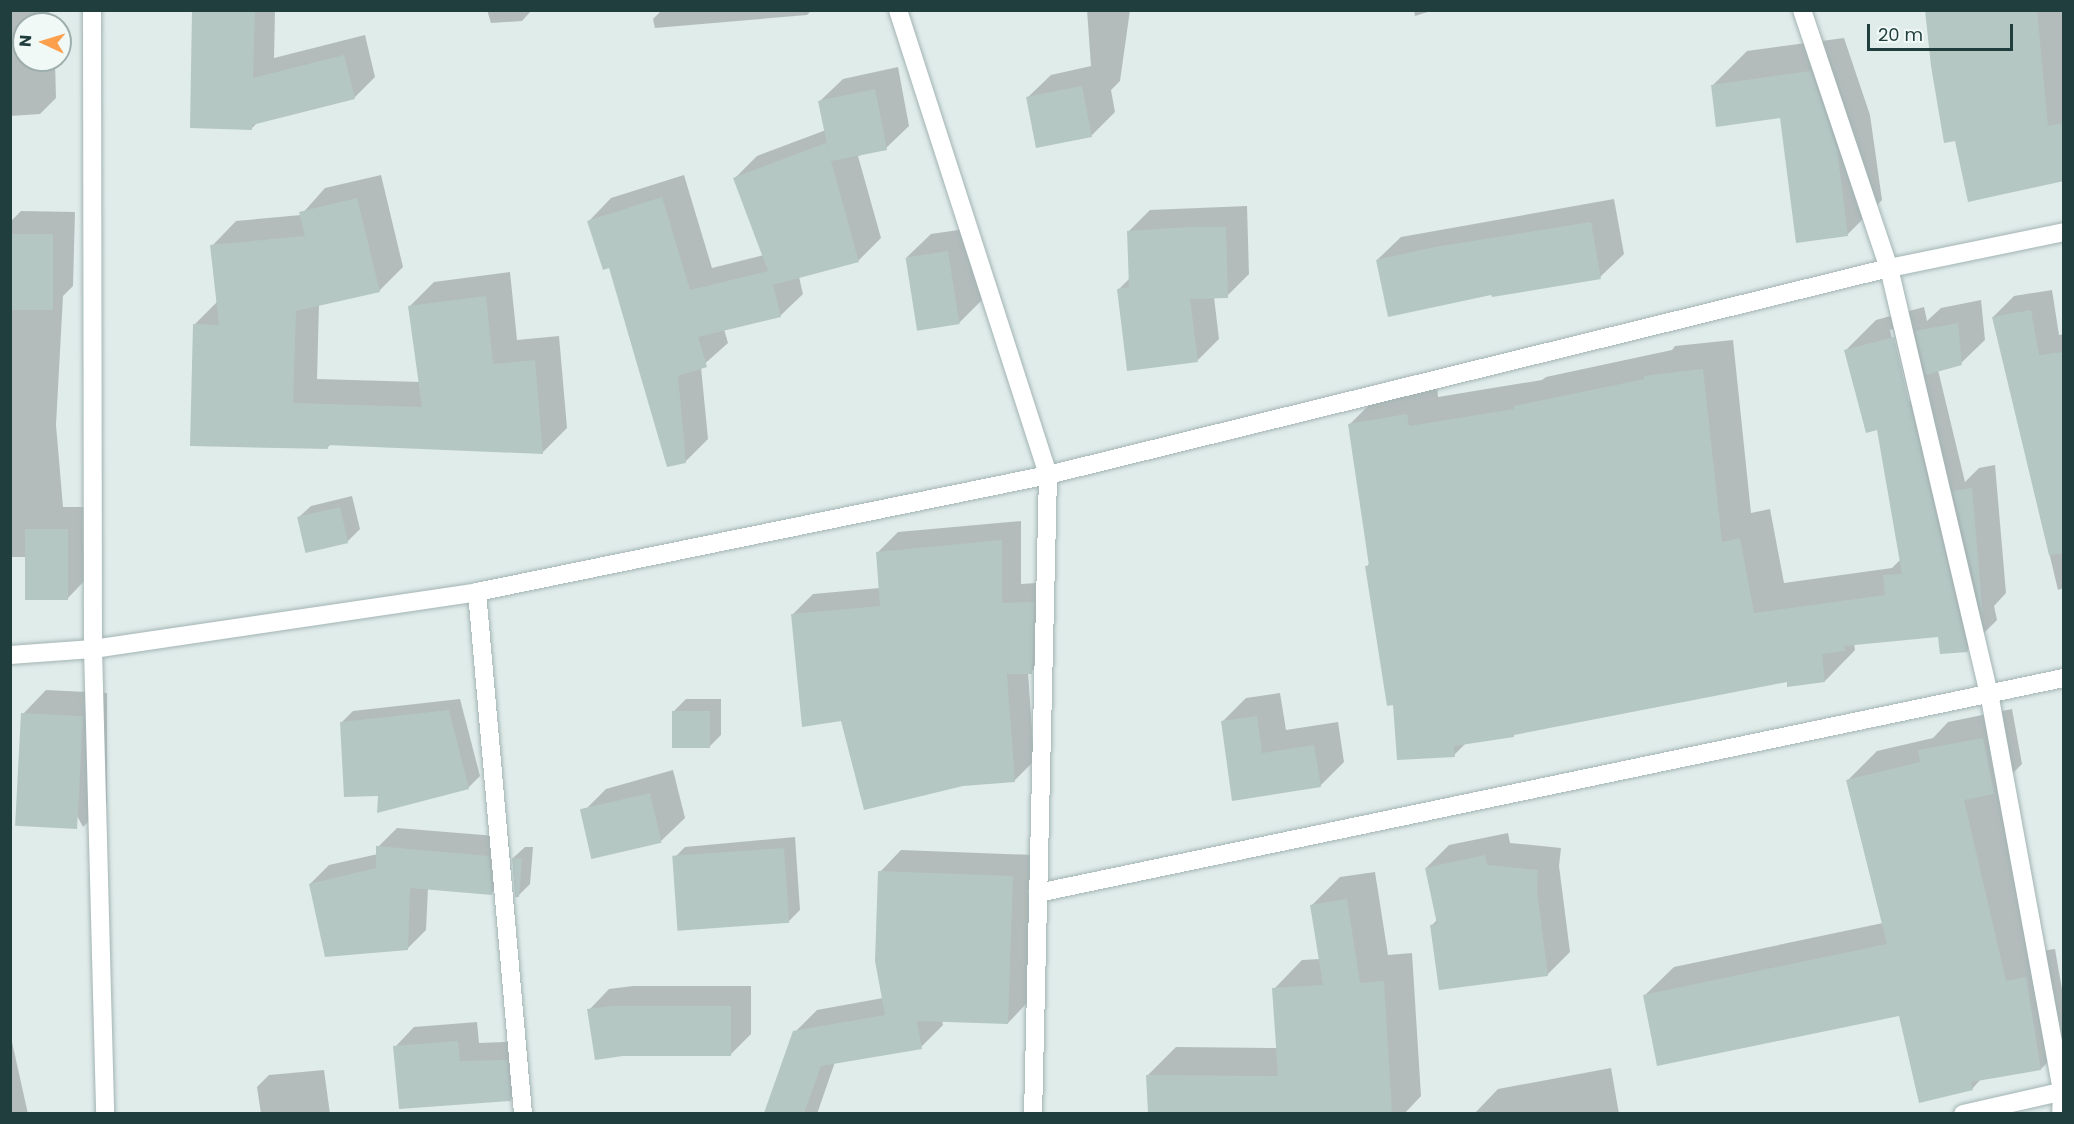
<!DOCTYPE html>
<style>
body{margin:0}
#map{position:relative;width:2074px;height:1124px;overflow:hidden;background:#e0ecea;font-family:Poppins,sans-serif}
div>[style]{position:absolute}
.shadow>*{inset:0;background:#0003}
.building>*{inset:0;background:#b5c7c3;transform-origin:0 0}
.roads{filter:drop-shadow(0 0 2px #a2b4b3) drop-shadow(0 0 2px #a2b4b3)}
.minor>*{height:18px;margin:-9px;padding:0 9px;transform-origin:9px;border-radius:9px;background:#fff}
span{translate:-50% -50%;white-space:nowrap;text-align:center;line-height:1.15;-webkit-text-stroke:5px #f1f9f6;paint-order:stroke}
.frame{position:absolute;inset:0;border:12px solid #1f3e3d;pointer-events:none}
.north{position:absolute;left:12px;top:12px;width:60px;height:60px;box-sizing:border-box;background:#f1f9f6;border:2px solid #9daeac;border-radius:50%;rotate:274deg;font-size:16px;font-weight:700;line-height:24px;text-align:center;color:#1f3e3d}
.north::after{content:'';display:block;margin:auto;width:21px;height:27px;background:#fca04e;clip-path:polygon(50% 0,100% 100%,50% 72%,0 100%)}
.scale{position:absolute;left:1867px;top:24px;width:146px;height:27px;box-sizing:border-box;border:3px solid #1f3e3d;border-top:0;padding-left:8px;font-size:18px;line-height:21px;white-space:nowrap;color:#1f3e3d;-webkit-text-stroke:4px #f1f9f6;paint-order:stroke}
</style>
<div id="map">
<div class="shadow">
<div style="clip-path:polygon(10px 10px,49px 10px,49px 24px,24px 24px,24px 60px,55px 60px,56px 98px,40px 114px,10px 116px)"></div>
<div style="clip-path:polygon(194px 10px,275px 10px,274px 58px,365px 35px,375px 77px,354px 98px,259px 121px,251px 129px)"></div>
<div style="clip-path:polygon(487px 10px,532px 10px,522px 21px,491px 23px)"></div>
<div style="clip-path:polygon(662px 10px,812px 10px,807px 15px,655px 28px,653px 19px)"></div>
<div style="clip-path:polygon(1087px 10px,1130px 10px,1120px 81px,1111px 90px,1115px 112px,1091px 136px,1027px 98px,1051px 75px,1091px 66px)"></div>
<div style="clip-path:polygon(1414px 10px,1434px 10px,1415px 16px)"></div>
<div style="clip-path:polygon(1927px 10px,2064px 10px,2064px 180px)"></div>
<div style="clip-path:polygon(1844px 38px,1870px 115px,1882px 200px,1848px 234px,1797px 241px,1781px 117px,1713px 85px,1747px 51px)"></div>
<div style="clip-path:polygon(898px 67px,909px 126px,886px 148px,858px 156px,881px 238px,859px 260px,799px 277px,803px 294px,780px 316px,724px 329px,728px 343px,701px 367px,708px 439px,685px 462px,610px 266px,589px 221px,611px 198px,684px 175px,712px 268px,764px 255px,734px 179px,757px 156px,826px 130px,820px 101px,843px 79px)"></div>
<div style="clip-path:polygon(381px 175px,403px 267px,379px 291px,319px 304px,317px 379px,420px 382px,410px 306px,434px 282px,510px 272px,517px 340px,559px 336px,567px 428px,542px 453px,331px 444px,327px 448px,194px 325px,218px 301px,212px 246px,236px 221px,301px 215px,325px 188px)"></div>
<div style="clip-path:polygon(1614px 199px,1624px 254px,1600px 277px,1377px 260px,1401px 237px)"></div>
<div style="clip-path:polygon(1247px 206px,1249px 274px,1227px 296px,1214px 297px,1219px 339px,1198px 360px,1118px 290px,1130px 278px,1129px 231px,1150px 210px)"></div>
<div style="clip-path:polygon(21px 211px,75px 212px,73px 286px,63px 296px,56px 425px,63px 507px,90px 507px,89px 576px,67px 599px,27px 557px,10px 557px,10px 222px)"></div>
<div style="clip-path:polygon(972px 228px,983px 299px,959px 323px,907px 257px,931px 234px)"></div>
<div style="clip-path:polygon(2052px 290px,2059px 335px,2064px 334px,2064px 588px,2058px 590px,1993px 317px,2014px 296px)"></div>
<div style="clip-path:polygon(evenodd,1981px 300px,1985px 340px,1961px 363px,1938px 370px,1965px 482px,1979px 468px,1995px 465px,2006px 593px,1994px 606px,1997px 620px,1967px 650px,1940px 636px,1854px 643px,1855px 650px,1825px 681px,1788px 680px,1466px 743px,1454px 755px,1395px 704px,1366px 567px,1370px 563px,1350px 424px,1380px 394px,1437px 384px,1438px 397px,1542px 380px,1546px 377px,1672px 350px,1675px 346px,1733px 340px,1751px 513px,1770px 509px,1784px 583px,1892px 568px,1901px 559px,1878px 429px,1845px 351px,1876px 320px,1924px 307px,1927px 321px,1941px 308px,1981px 300px,1893px 329px,1910px 401px,1907px 401px,1890px 330px,1893px 329px)"></div>
<div style="clip-path:polygon(352px 496px,360px 529px,348px 541px,306px 550px,299px 517px,311px 506px)"></div>
<div style="clip-path:polygon(1021px 521px,1021px 584px,1053px 582px,1052px 652px,1031px 672px,1028px 672px,1034px 761px,1014px 781px,842px 719px,793px 614px,813px 594px,880px 588px,878px 552px,898px 532px)"></div>
<div style="clip-path:polygon(46px 690px,107px 693px,107px 803px,83px 827px,23px 714px)"></div>
<div style="clip-path:polygon(1280px 693px,1286px 730px,1338px 722px,1344px 762px,1320px 786px,1233px 799px,1222px 722px,1246px 698px)"></div>
<div style="clip-path:polygon(460px 699px,480px 776px,468px 788px,379px 794px,341px 723px,353px 711px)"></div>
<div style="clip-path:polygon(686px 699px,721px 699px,721px 735px,709px 747px,674px 711px)"></div>
<div style="clip-path:polygon(2012px 709px,2022px 764px,1997px 789px,2035px 952px,2055px 949px,2064px 1001px,2064px 1046px,2041px 1069px,1981px 1079px,1972px 1089px,1900px 1015px,1644px 996px,1674px 967px,1883px 923px,1847px 781px,1877px 751px,1933px 738px,1948px 722px)"></div>
<div style="clip-path:polygon(673px 770px,685px 818px,661px 841px,583px 812px,606px 789px)"></div>
<div style="clip-path:polygon(397px 828px,508px 837px,511px 874px,492px 893px,428px 888px,426px 930px,407px 949px,310px 884px,329px 865px,378px 854px,378px 847px)"></div>
<div style="clip-path:polygon(1508px 833px,1510px 843px,1561px 848px,1559px 866px,1570px 952px,1547px 975px,1432px 925px,1437px 920px,1426px 868px,1449px 845px)"></div>
<div style="clip-path:polygon(795px 837px,800px 910px,788px 922px,673px 859px,685px 847px)"></div>
<div style="clip-path:polygon(525px 847px,533px 847px,530px 884px,518px 896px,513px 858px)"></div>
<div style="clip-path:polygon(901px 850px,1034px 855px,1029px 1001px,1008px 1023px,942px 1020px,943px 1025px,921px 1047px,835px 1062px,817px 1114px,766px 1114px,795px 1032px,817px 1010px,883px 998px,880px 872px)"></div>
<div style="clip-path:polygon(1375px 872px,1388px 955px,1412px 953px,1421px 1096px,1404px 1114px,1149px 1113px,1148px 1075px,1176px 1047px,1278px 1048px,1274px 989px,1302px 960px,1320px 959px,1311px 906px,1340px 877px)"></div>
<div style="clip-path:polygon(633px 986px,751px 986px,751px 1034px,730px 1055px,589px 1010px,609px 989px)"></div>
<div style="clip-path:polygon(477px 1022px,479px 1043px,526px 1041px,529px 1080px,510px 1100px,395px 1047px,414px 1027px)"></div>
<div style="clip-path:polygon(10px 1033px,28px 1114px,10px 1114px)"></div>
<div style="clip-path:polygon(1611px 1068px,1619px 1114px,1474px 1114px,1498px 1089px)"></div>
<div style="clip-path:polygon(324px 1070px,330px 1114px,261px 1114px,257px 1087px,269px 1075px)"></div>
</div>
<div class="building">
<div style="clip-path:polygon(192px 10px,255px 10px,253px 78px,344px 55px,355px 99px,252px 125px,252px 130px,190px 128px)"></div>
<div style="clip-path:polygon(1925px 10px,2037px 10px,2048px 126px,2064px 123px,2064px 181px,1968px 202px,1955px 141px,1944px 143px,1931px 66px)"></div>
<div style="clip-path:polygon(1811px 71px,1837px 149px,1848px 236px,1796px 243px,1780px 118px,1716px 127px,1711px 85px)"></div>
<div style="left:1082px;top:86px;width:52px;height:57px;rotate:79deg"></div>
<div style="clip-path:polygon(875px 89px,887px 150px,831px 161px,859px 262px,773px 285px,781px 317px,698px 337px,707px 367px,678px 376px,686px 463px,667px 467px,609px 268px,603px 270px,587px 221px,662px 197px,690px 290px,768px 271px,733px 178px,826px 143px,829px 154px,818px 101px)"></div>
<div style="clip-path:polygon(357px 198px,380px 292px,296px 311px,293px 403px,422px 407px,408px 306px,486px 296px,493px 364px,535px 360px,543px 454px,327px 445px,328px 449px,190px 446px,193px 324px,219px 325px,210px 245px,305px 236px,299px 212px)"></div>
<div style="clip-path:polygon(1591px 222px,1601px 279px,1492px 297px,1491px 295px,1388px 317px,1376px 260px,1435px 247px)"></div>
<div style="clip-path:polygon(1188px 227px,1226px 227px,1228px 298px,1190px 299px,1198px 362px,1127px 371px,1117px 289px,1129px 287px,1127px 231px)"></div>
<div style="left:10px;top:234px;width:43px;height:76px"></div>
<div style="left:948px;top:251px;width:74px;height:43px;rotate:81deg"></div>
<div style="clip-path:polygon(2031px 310px,2039px 355px,2064px 352px,2064px 553px,2049px 555px,1992px 317px)"></div>
<div style="clip-path:polygon(1958px 323px,1962px 365px,1926px 375px,1915px 331px)"></div>
<div style="clip-path:polygon(1894px 337px,1968px 652px,1940px 654px,1938px 637px,1844px 646px,1845px 651px,1822px 654px,1825px 682px,1787px 687px,1787px 682px,1514px 735px,1514px 737px,1454px 746px,1455px 757px,1397px 760px,1393px 705px,1387px 706px,1365px 566px,1369px 566px,1348px 424px,1407px 414px,1409px 426px,1514px 409px,1514px 406px,1644px 379px,1644px 376px,1703px 369px,1722px 542px,1740px 538px,1754px 613px,1885px 595px,1883px 575px,1902px 574px,1877px 430px,1866px 433px,1844px 350px)"></div>
<div style="clip-path:polygon(1972px 488px,1983px 618px,1953px 491px)"></div>
<div style="left:340px;top:507px;width:37px;height:44px;rotate:77deg"></div>
<div style="left:25px;top:529px;width:43px;height:71px"></div>
<div style="clip-path:polygon(1002px 540px,1002px 603px,1034px 602px,1032px 674px,1007px 674px,1015px 782px,963px 786px,864px 810px,841px 721px,802px 727px,791px 614px,880px 606px,876px 552px)"></div>
<div style="clip-path:polygon(449px 710px,469px 789px,377px 813px,378px 796px,344px 797px,340px 722px)"></div>
<div style="left:672px;top:711px;width:38px;height:37px"></div>
<div style="left:21px;top:713px;width:62px;height:113px;rotate:3deg"></div>
<div style="clip-path:polygon(1257px 716px,1262px 753px,1314px 745px,1321px 787px,1232px 801px,1221px 721px)"></div>
<div style="clip-path:polygon(1983px 738px,1994px 794px,1964px 800px,2006px 981px,2026px 977px,2041px 1070px,1971px 1082px,1973px 1090px,1919px 1103px,1899px 1016px,1657px 1066px,1643px 995px,1887px 944px,1846px 780px,1920px 762px,1918px 750px)"></div>
<div style="left:650px;top:793px;width:51px;height:72px;rotate:77deg"></div>
<div style="clip-path:polygon(376px 846px,489px 856px,492px 895px,410px 888px,408px 950px,325px 957px,309px 884px,376px 868px)"></div>
<div style="left:784px;top:848px;width:75px;height:112px;rotate:86deg"></div>
<div style="clip-path:polygon(1485px 855px,1487px 865px,1538px 870px,1537px 890px,1548px 976px,1439px 990px,1430px 925px,1437px 924px,1425px 868px)"></div>
<div style="clip-path:polygon(512px 858px,522px 859px,519px 897px,515px 897px)"></div>
<div style="clip-path:polygon(878px 871px,1013px 876px,1008px 1024px,917px 1021px,922px 1049px,821px 1066px,804px 1113px,764px 1113px,793px 1031px,885px 1015px,875px 961px)"></div>
<div style="clip-path:polygon(1347px 899px,1360px 983px,1384px 981px,1392px 1113px,1148px 1113px,1146px 1075px,1278px 1076px,1272px 988px,1323px 985px,1310px 905px)"></div>
<div style="clip-path:polygon(611px 1006px,731px 1006px,731px 1056px,623px 1056px,595px 1060px,587px 1009px)"></div>
<div style="clip-path:polygon(458px 1041px,460px 1061px,507px 1060px,511px 1101px,399px 1109px,393px 1046px)"></div>
</div>
<div class="roads">
<div class="minor">
<div style="left:92px;top:10px;width:639px;rotate:89.91deg"></div>
<div style="left:93px;top:649px;width:465px;rotate:88.5deg"></div>
<div style="left:898px;top:10px;width:489px;rotate:72.1deg"></div>
<div style="left:1048px;top:475px;width:639px;rotate:91.34deg"></div>
<div style="left:1802px;top:10px;width:272px;rotate:71.4deg"></div>
<div style="left:1889px;top:268px;width:437px;rotate:76.8deg"></div>
<div style="left:1989px;top:693px;width:405px;rotate:79.6deg"></div>
<div style="left:2062px;top:1091px;width:23px;rotate:92deg"></div>
<div style="left:477px;top:592px;width:524px;rotate:84.96deg"></div>
<div style="left:10px;top:655px;width:83px;rotate:-4.1deg"></div>
<div style="left:93px;top:649px;width:388px;rotate:-8.4deg"></div>
<div style="left:477px;top:592px;width:583px;rotate:-11.58deg"></div>
<div style="left:1048px;top:475px;width:866px;rotate:-13.83deg"></div>
<div style="left:1889px;top:268px;width:179px;rotate:-11.6deg"></div>
<div style="left:1038px;top:893px;width:1048px;rotate:-11.84deg"></div>
<div style="left:1963px;top:1114px;width:104px;rotate:-12.8deg"></div>
</div>
</div>
<div class="frame"></div>
<div class="north">N</div>
<div class="scale">20 m</div>
</div>
